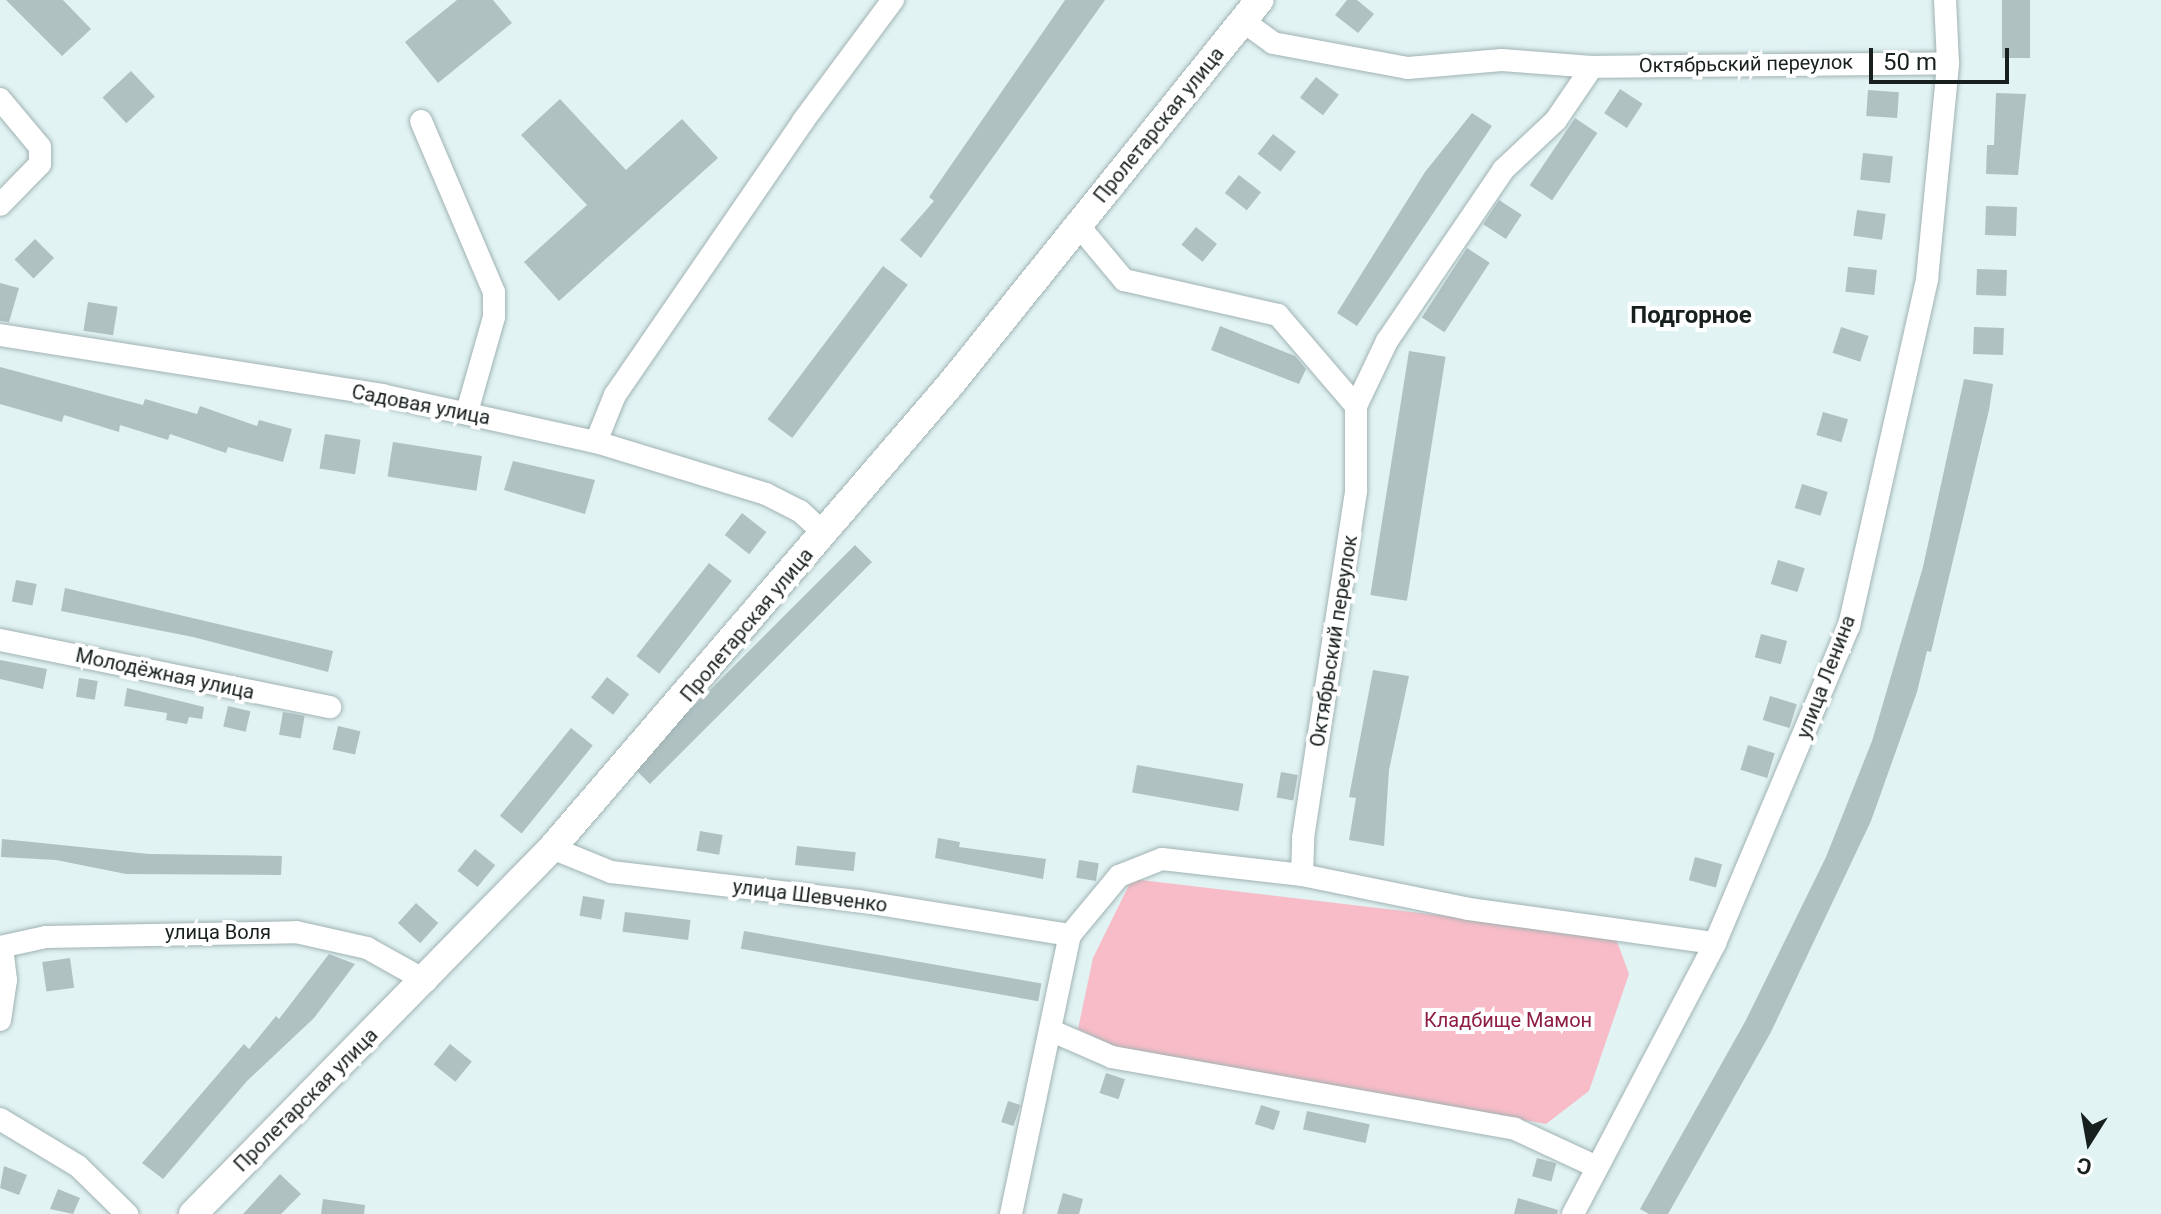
<!DOCTYPE html>
<meta charset="utf-8">
<style>
body{margin:0}
#map{position:relative;width:2161px;height:1214px;overflow:hidden;background:#e1f3f3;font-family:Roboto,sans-serif}
div>[style]{position:absolute}
.green>*{inset:0;background:#f7bcc7}
.building>*{inset:0;background:#b0c1c2;transform-origin:0 0}
.roads{filter:drop-shadow(0 0 2px #a1b2b3) drop-shadow(0 0 2px #a1b2b3)}
.minor>*{height:22px;margin:-11px;padding:0 11px;transform-origin:11px;border-radius:11px;background:#fff}
.tertiary>*{height:28px;margin:-14px;padding:0 14px;transform-origin:14px;border-radius:14px;background:#fff}
span{translate:-50% -50%;white-space:nowrap;text-align:center;line-height:1.15;-webkit-text-stroke:8px #fff;paint-order:stroke}
.street-label{font-size:20px;color:#181f1f}
.park-label{font-size:20px;color:#8d1d43}
.quarter-label{font-size:24px;color:#181f1f;font-weight:700}
.north{position:absolute;left:2049px;top:1102px;width:80px;height:80px;-webkit-text-stroke:6px #fff;paint-order:stroke;rotate:191deg;font-size:22px;font-weight:700;line-height:32px;text-align:center;color:#181f1f}
.north::after{content:'';display:block;margin:auto;width:28px;height:36px;background:#181f1f;clip-path:polygon(50% 0,100% 100%,50% 72%,0 100%)}
.scale{position:absolute;left:1869px;top:48px;width:140px;height:36px;box-sizing:border-box;border:4px solid #181f1f;border-top:0;padding-left:10px;font-size:24px;line-height:28px;white-space:nowrap;color:#181f1f;-webkit-text-stroke:6px #fff;paint-order:stroke}
</style>
<div id="map">
<div class="green">
<div style="clip-path:polygon(1132px 879px,1615px 936px,1629px 974px,1589px 1091px,1546px 1124px,1119px 1048px,1078px 1029px,1093px 958px)"></div>
</div>
<div class="building">
<div style="clip-path:polygon(6px 0,63px 0,91px 29px,62px 56px)"></div>
<div style="clip-path:polygon(457px 0,493px 0,512px 23px,438px 83px,405px 42px)"></div>
<div style="clip-path:polygon(1065px 0,1105px 0,921px 258px,900px 240px,934px 201px,929px 197px)"></div>
<div style="clip-path:polygon(1347px 0,1357px 0,1374px 14px,1358px 33px,1335px 15px)"></div>
<div style="left:2002px;top:0;width:28px;height:58px"></div>
<div style="left:131px;top:71px;width:35px;height:39px;rotate:47deg"></div>
<div style="left:1316px;top:77px;width:29px;height:26px;rotate:38deg"></div>
<div style="left:1620px;top:89px;width:27px;height:29px;rotate:33deg"></div>
<div style="left:1868px;top:90px;width:31px;height:26px;rotate:4deg"></div>
<div style="clip-path:polygon(1996px 93px,2026px 94px,2018px 175px,1986px 174px,1987px 145px,1994px 145px)"></div>
<div style="clip-path:polygon(560px 99px,626px 170px,682px 119px,718px 158px,559px 301px,524px 262px,587px 205px,521px 135px)"></div>
<div style="clip-path:polygon(1472px 113px,1492px 126px,1357px 326px,1337px 313px,1425px 172px)"></div>
<div style="left:1575px;top:118px;width:27px;height:81px;rotate:34deg"></div>
<div style="left:1273px;top:134px;width:29px;height:25px;rotate:38deg"></div>
<div style="left:1863px;top:153px;width:30px;height:27px;rotate:6deg"></div>
<div style="left:1239px;top:175px;width:28px;height:23px;rotate:38deg"></div>
<div style="left:1499px;top:200px;width:27px;height:29px;rotate:33deg"></div>
<div style="left:1986px;top:206px;width:31px;height:29px;rotate:2deg"></div>
<div style="left:1857px;top:210px;width:29px;height:26px;rotate:8deg"></div>
<div style="left:1196px;top:227px;width:27px;height:23px;rotate:39deg"></div>
<div style="left:35px;top:239px;width:27px;height:29px;rotate:45deg"></div>
<div style="left:1467px;top:248px;width:27px;height:83px;rotate:33deg"></div>
<div style="left:883px;top:266px;width:31px;height:192px;rotate:37deg"></div>
<div style="left:1848px;top:267px;width:29px;height:25px;rotate:6deg"></div>
<div style="left:1977px;top:269px;width:30px;height:26px;rotate:2deg"></div>
<div style="clip-path:polygon(0 283px,19px 288px,9px 322px,0 321px)"></div>
<div style="left:88px;top:302px;width:30px;height:29px;rotate:9deg"></div>
<div style="clip-path:polygon(1220px 326px,1295px 356px,1306px 369px,1299px 384px,1211px 350px)"></div>
<div style="left:1841px;top:327px;width:29px;height:27px;rotate:18deg"></div>
<div style="left:1974px;top:327px;width:30px;height:27px;rotate:2deg"></div>
<div style="left:1409px;top:351px;width:37px;height:247px;rotate:9deg"></div>
<div style="clip-path:polygon(0 367px,143px 405px,145px 399px,197px 414px,200px 406px,257px 426px,259px 420px,292px 429px,283px 462px,228px 447px,226px 453px,170px 434px,168px 440px,120px 425px,119px 432px,64px 415px,62px 422px,0 404px)"></div>
<div style="clip-path:polygon(1964px 379px,1993px 384px,1989px 410px,1931px 652px,1927px 651px,1917px 692px,1871px 821px,1771px 1032px,1668px 1214px,1649px 1214px,1640px 1209px,1746px 1020px,1826px 857px,1872px 741px,1923px 567px)"></div>
<div style="left:1823px;top:412px;width:26px;height:24px;rotate:16deg"></div>
<div style="left:325px;top:434px;width:36px;height:35px;rotate:9deg"></div>
<div style="left:393px;top:442px;width:90px;height:35px;rotate:9deg"></div>
<div style="clip-path:polygon(513px 461px,595px 480px,585px 514px,504px 490px)"></div>
<div style="left:1802px;top:484px;width:27px;height:25px;rotate:17deg"></div>
<div style="left:742px;top:513px;width:31px;height:28px;rotate:38deg"></div>
<div style="left:855px;top:545px;width:24px;height:314px;rotate:45deg"></div>
<div style="left:1778px;top:560px;width:28px;height:25px;rotate:17deg"></div>
<div style="left:709px;top:563px;width:29px;height:118px;rotate:38deg"></div>
<div style="left:16px;top:580px;width:21px;height:22px;rotate:11deg"></div>
<div style="clip-path:polygon(65px 588px,333px 651px,328px 672px,193px 637px,61px 611px)"></div>
<div style="left:1761px;top:634px;width:27px;height:24px;rotate:15deg"></div>
<div style="clip-path:polygon(0 660px,47px 669px,43px 689px,0 679px)"></div>
<div style="clip-path:polygon(1373px 670px,1409px 676px,1389px 770px,1384px 846px,1349px 840px,1356px 798px,1349px 797px)"></div>
<div style="left:607px;top:677px;width:28px;height:26px;rotate:38deg"></div>
<div style="left:79px;top:678px;width:19px;height:19px;rotate:9deg"></div>
<div style="clip-path:polygon(127px 688px,204px 707px,202px 719px,189px 717px,187px 724px,166px 720px,167px 713px,124px 706px)"></div>
<div style="left:1770px;top:696px;width:28px;height:25px;rotate:17deg"></div>
<div style="left:228px;top:706px;width:23px;height:21px;rotate:13deg"></div>
<div style="left:283px;top:712px;width:22px;height:23px;rotate:10deg"></div>
<div style="left:338px;top:726px;width:23px;height:24px;rotate:13deg"></div>
<div style="left:571px;top:728px;width:28px;height:113px;rotate:39deg"></div>
<div style="left:1748px;top:745px;width:28px;height:26px;rotate:17deg"></div>
<div style="left:1137px;top:765px;width:108px;height:28px;rotate:10deg"></div>
<div style="left:1281px;top:772px;width:17px;height:26px;rotate:10deg"></div>
<div style="left:700px;top:831px;width:23px;height:20px;rotate:10deg"></div>
<div style="clip-path:polygon(938px 838px,960px 842px,959px 847px,1046px 859px,1043px 879px,935px 858px)"></div>
<div style="clip-path:polygon(2px 839px,149px 854px,282px 856px,281px 875px,126px 874px,56px 860px,1px 857px)"></div>
<div style="left:797px;top:846px;width:59px;height:19px;rotate:6deg"></div>
<div style="left:475px;top:849px;width:26px;height:28px;rotate:39deg"></div>
<div style="left:1695px;top:857px;width:28px;height:24px;rotate:15deg"></div>
<div style="left:1079px;top:860px;width:20px;height:18px;rotate:9deg"></div>
<div style="left:583px;top:896px;width:22px;height:20px;rotate:10deg"></div>
<div style="left:416px;top:903px;width:30px;height:27px;rotate:42deg"></div>
<div style="left:625px;top:912px;width:66px;height:20px;rotate:7deg"></div>
<div style="left:744px;top:931px;width:302px;height:18px;rotate:10deg"></div>
<div style="clip-path:polygon(329px 954px,355px 964px,314px 1018px,247px 1081px,163px 1179px,142px 1163px,244px 1044px,249px 1049px,276px 1016px,279px 1019px)"></div>
<div style="left:70px;top:958px;width:30px;height:28px;rotate:82deg"></div>
<div style="left:450px;top:1044px;width:28px;height:26px;rotate:39deg"></div>
<div style="left:1106px;top:1073px;width:20px;height:21px;rotate:18deg"></div>
<div style="left:1008px;top:1101px;width:13px;height:22px;rotate:18deg"></div>
<div style="left:1261px;top:1105px;width:20px;height:20px;rotate:18deg"></div>
<div style="left:1307px;top:1111px;width:64px;height:19px;rotate:12deg"></div>
<div style="left:1537px;top:1158px;width:20px;height:19px;rotate:15deg"></div>
<div style="clip-path:polygon(4px 1166px,27px 1175px,19px 1195px,0 1188px)"></div>
<div style="clip-path:polygon(280px 1174px,301px 1194px,281px 1214px,243px 1214px)"></div>
<div style="clip-path:polygon(58px 1189px,80px 1198px,73px 1214px,50px 1209px)"></div>
<div style="clip-path:polygon(1063px 1193px,1083px 1199px,1079px 1214px,1057px 1214px)"></div>
<div style="clip-path:polygon(1518px 1198px,1558px 1210px,1557px 1214px,1514px 1214px)"></div>
<div style="clip-path:polygon(323px 1199px,365px 1205px,364px 1214px,321px 1214px)"></div>
</div>
<div class="roads">
<div class="minor">
<div style="left:1243px;top:21px;width:37px;rotate:36deg"></div>
<div style="left:1273px;top:43px;width:137px;rotate:10.5deg"></div>
<div style="left:1408px;top:68px;width:94px;rotate:-4.9deg"></div>
<div style="left:1502px;top:60px;width:90px;rotate:4.4deg"></div>
<div style="left:1592px;top:67px;width:356px;rotate:-0.6deg"></div>
<div style="left:0;top:99px;width:62px;rotate:50.2deg"></div>
<div style="left:40px;top:147px;width:17px;rotate:90deg"></div>
<div style="left:40px;top:164px;width:57px;rotate:134.3deg"></div>
<div style="left:421px;top:121px;width:186px;rotate:66.9deg"></div>
<div style="left:494px;top:292px;width:25px;rotate:90deg"></div>
<div style="left:494px;top:317px;width:99px;rotate:105.9deg"></div>
<div style="left:1078px;top:225px;width:72px;rotate:50.1deg"></div>
<div style="left:1124px;top:280px;width:158px;rotate:12.8deg"></div>
<div style="left:1278px;top:315px;width:120px;rotate:49.4deg"></div>
<div style="left:0;top:335px;width:387px;rotate:8.9deg"></div>
<div style="left:382px;top:395px;width:219px;rotate:12.4deg"></div>
<div style="left:596px;top:442px;width:178px;rotate:17deg"></div>
<div style="left:766px;top:494px;width:38px;rotate:27deg"></div>
<div style="left:800px;top:511px;width:33px;rotate:43deg"></div>
<div style="left:596px;top:442px;width:51px;rotate:-68deg"></div>
<div style="left:615px;top:395px;width:332px;rotate:-55.5deg"></div>
<div style="left:803px;top:121px;width:151px;rotate:-53.4deg"></div>
<div style="left:0;top:640px;width:337px;rotate:11.5deg"></div>
<div style="left:552px;top:848px;width:64px;rotate:22.1deg"></div>
<div style="left:611px;top:872px;width:250px;rotate:6.7deg"></div>
<div style="left:859px;top:901px;width:214px;rotate:9.2deg"></div>
<div style="left:1302px;top:875px;width:37px;rotate:-88deg"></div>
<div style="left:1303px;top:838px;width:352px;rotate:-81.3deg"></div>
<div style="left:1356px;top:490px;width:84px;rotate:-90deg"></div>
<div style="left:1356px;top:406px;width:72px;rotate:-64.5deg"></div>
<div style="left:1387px;top:341px;width:207px;rotate:-55.8deg"></div>
<div style="left:1503px;top:170px;width:73px;rotate:-43.3deg"></div>
<div style="left:1556px;top:120px;width:64px;rotate:-55.8deg"></div>
<div style="left:0;top:947px;width:47px;rotate:-12.3deg"></div>
<div style="left:46px;top:937px;width:250px;rotate:-1.1deg"></div>
<div style="left:296px;top:932px;width:73px;rotate:12.7deg"></div>
<div style="left:367px;top:948px;width:68px;rotate:29.2deg"></div>
<div style="left:0;top:1020px;width:40px;rotate:-81.5deg"></div>
<div style="left:6px;top:980px;width:32px;rotate:-97deg"></div>
<div style="left:1052px;top:1031px;width:65px;rotate:23.4deg"></div>
<div style="left:1112px;top:1057px;width:409px;rotate:10.1deg"></div>
<div style="left:1515px;top:1129px;width:90px;rotate:24.9deg"></div>
<div style="left:0;top:1119px;width:91px;rotate:31.1deg"></div>
<div style="left:78px;top:1166px;width:69px;rotate:44.4deg"></div>
<div style="left:1011px;top:1214px;width:285px;rotate:-78.1deg"></div>
<div style="left:1070px;top:935px;width:77px;rotate:-50.3deg"></div>
<div style="left:1119px;top:876px;width:46px;rotate:-21.6deg"></div>
<div style="left:1162px;top:859px;width:141px;rotate:6.5deg"></div>
<div style="left:1302px;top:875px;width:170px;rotate:11.5deg"></div>
<div style="left:1469px;top:909px;width:248px;rotate:7.9deg"></div>
<div style="left:1573px;top:1214px;width:306px;rotate:-62.3deg"></div>
<div style="left:1715px;top:943px;width:344px;rotate:-67.1deg"></div>
<div style="left:1849px;top:626px;width:356px;rotate:-77.3deg"></div>
<div style="left:1927px;top:279px;width:217px;rotate:-84.4deg"></div>
<div style="left:1948px;top:63px;width:63px;rotate:-92.7deg"></div>
</div>
<div class="tertiary">
<div style="left:193px;top:1214px;width:513px;rotate:-45.55deg"></div>
<div style="left:552px;top:848px;width:611px;rotate:-49.32deg"></div>
<div style="left:950px;top:385px;width:494px;rotate:-51.2deg"></div>
</div>
</div>
<div class="street-label">
<span style="left:1746px;top:64px;rotate:-1deg">Октябрьский переулок</span>
<span style="left:1159px;top:125px;rotate:-51deg">Пролетарская улица</span>
<span style="left:421px;top:405px;rotate:11deg">Садовая улица</span>
<span style="left:747px;top:625px;rotate:-50deg">Пролетарская улица</span>
<span style="left:1334px;top:641px;rotate:-81deg">Октябрьский переулок</span>
<span style="left:165px;top:674px;rotate:12deg">Молодёжная улица</span>
<span style="left:1826px;top:677px;rotate:-69deg">улица Ленина</span>
<span style="left:810px;top:896px;rotate:7deg">улица Шевченко</span>
<span style="left:218px;top:932px">улица Воля</span>
<span style="left:306px;top:1100px;rotate:-45deg">Пролетарская улица</span>
</div>
<div class="park-label">
<span style="left:1508px;top:1020px">Кладбище Мамон</span>
</div>
<div class="quarter-label">
<span style="left:1691px;top:316px">Подгорное</span>
</div>
<div class="north">С</div>
<div class="scale">50 m</div>
</div>
